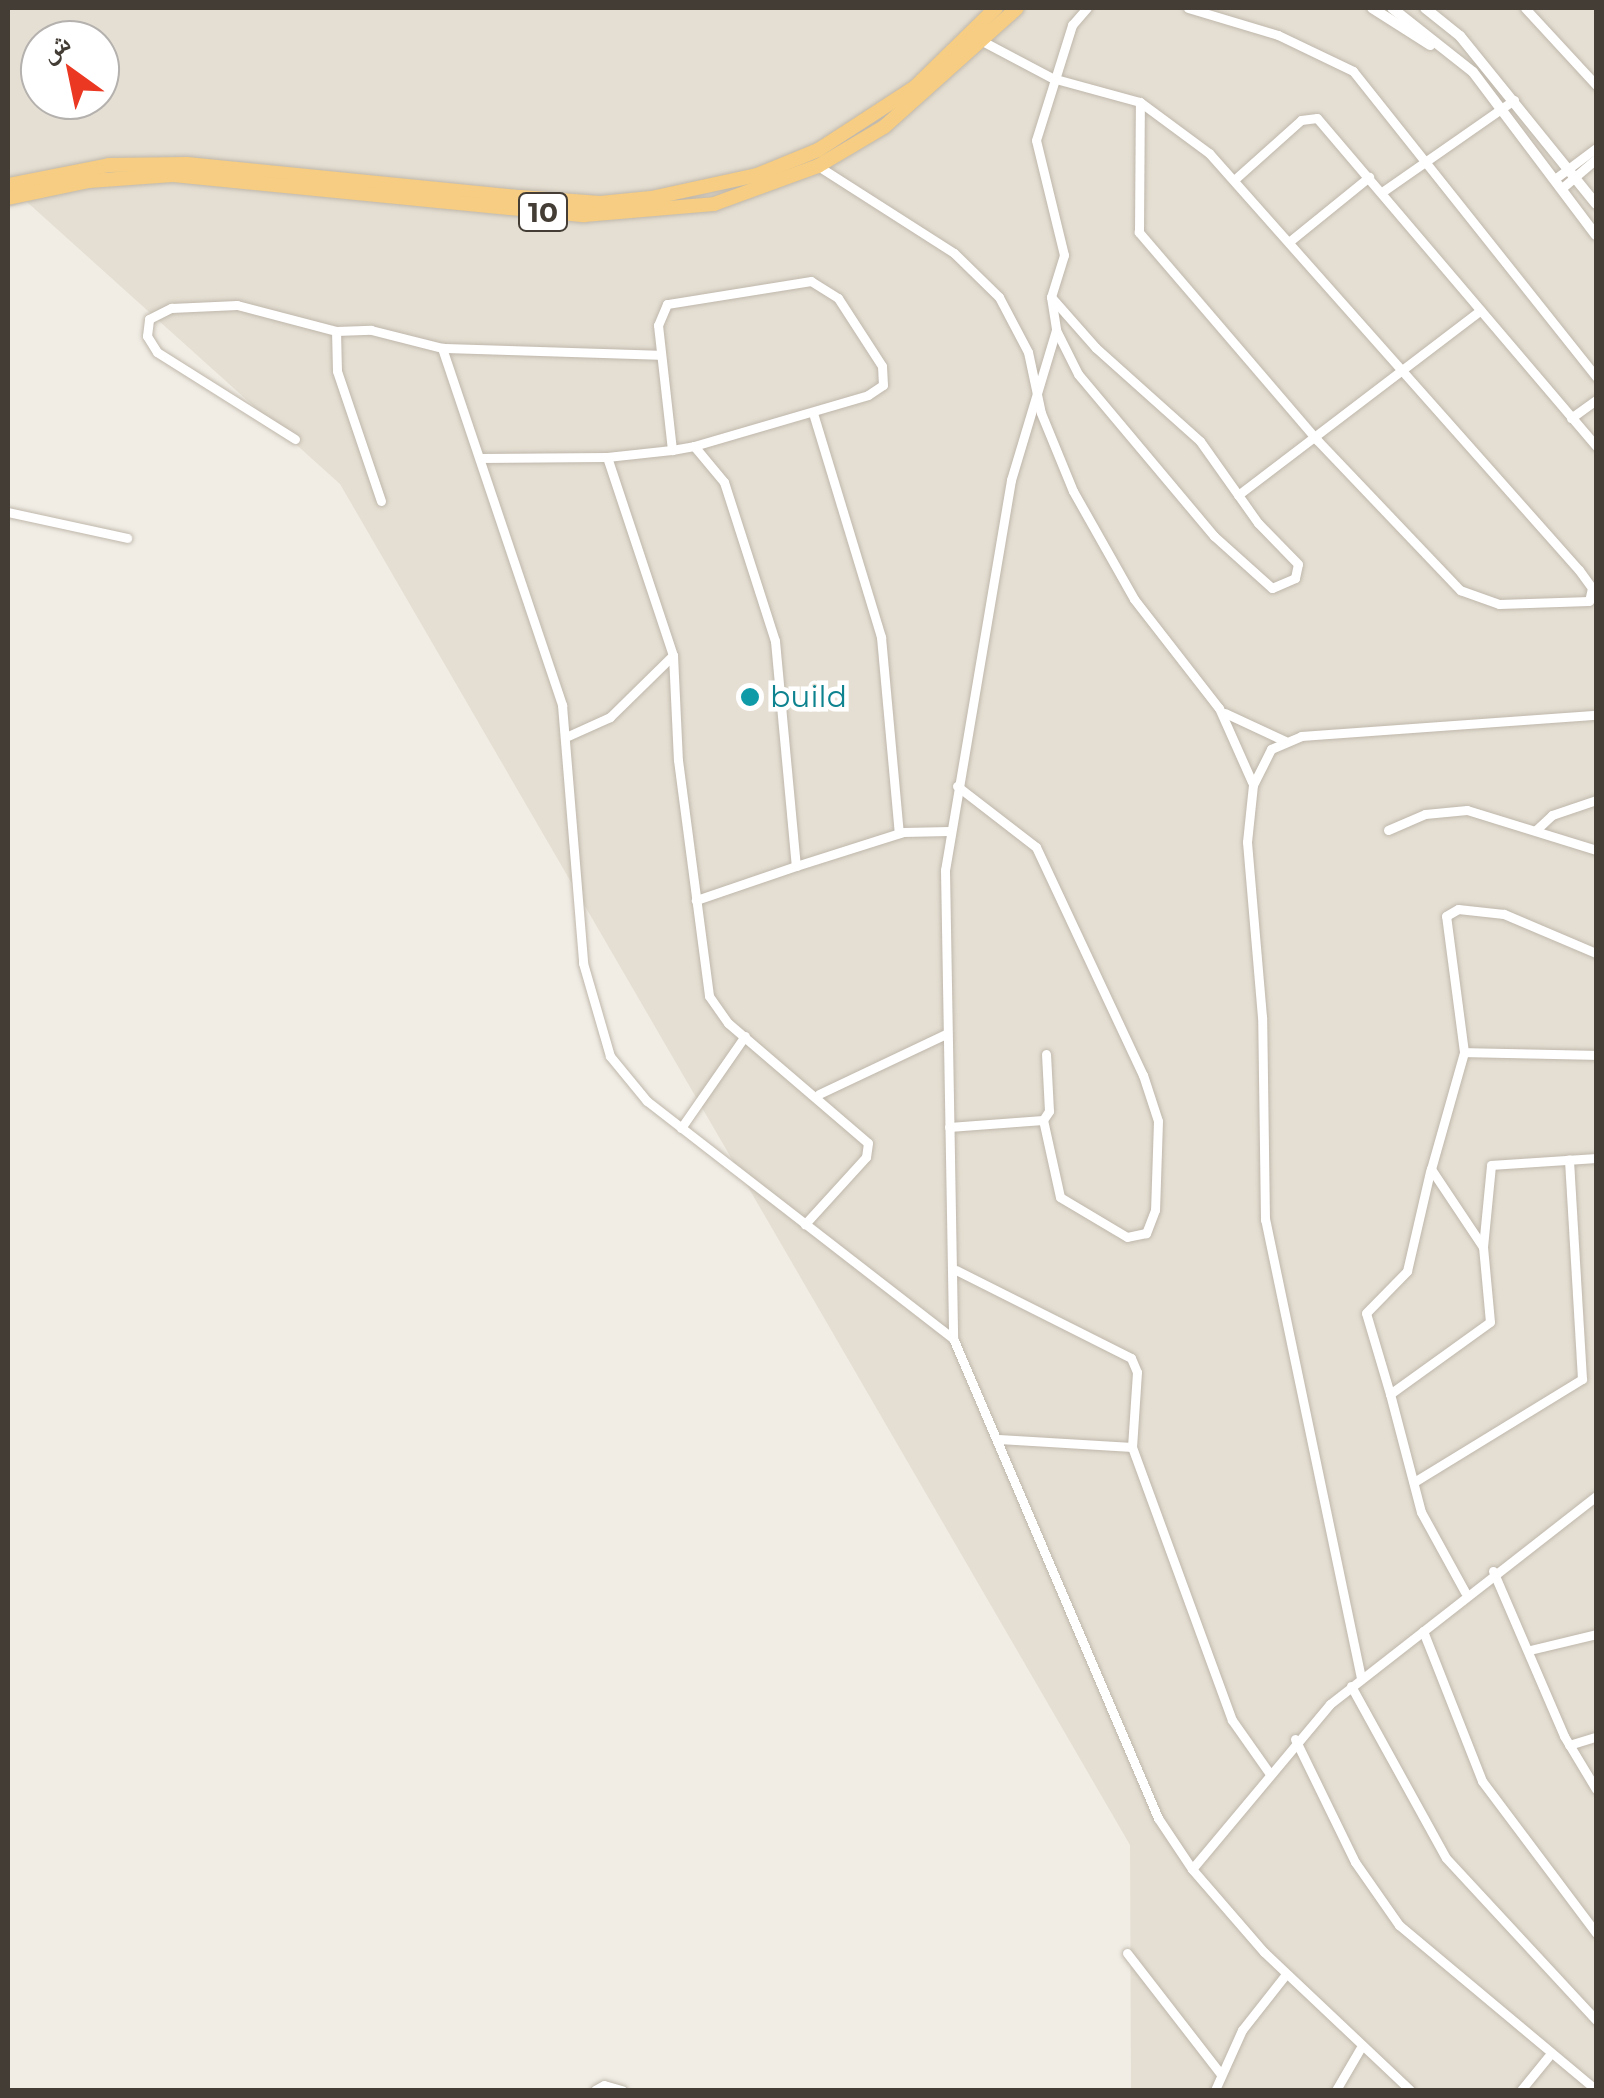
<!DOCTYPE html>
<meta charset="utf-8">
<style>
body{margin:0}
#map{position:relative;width:1604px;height:2098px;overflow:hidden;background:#f1ede5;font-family:Montserrat,"Noto Naskh Arabic",sans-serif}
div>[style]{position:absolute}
.residential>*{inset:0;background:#e5dfd3}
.roads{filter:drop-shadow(0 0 2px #bfb7ab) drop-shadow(0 0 2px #bfb7ab)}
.minor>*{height:9px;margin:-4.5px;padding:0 4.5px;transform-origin:4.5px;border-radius:4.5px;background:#fff}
.tertiary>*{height:10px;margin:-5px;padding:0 5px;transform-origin:5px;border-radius:5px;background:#fff}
.trunk>*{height:14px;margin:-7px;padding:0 7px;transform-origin:7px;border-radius:7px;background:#f6cd82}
.dots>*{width:28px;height:28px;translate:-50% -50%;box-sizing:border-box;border:5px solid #fff;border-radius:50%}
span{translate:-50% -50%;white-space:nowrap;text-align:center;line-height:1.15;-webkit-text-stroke:9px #fff;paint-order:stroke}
.shield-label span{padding:2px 8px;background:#fff;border:2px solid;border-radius:8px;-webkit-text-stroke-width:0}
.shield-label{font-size:28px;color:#433d35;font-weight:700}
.culture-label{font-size:30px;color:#0d838f}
.left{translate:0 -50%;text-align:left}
.frame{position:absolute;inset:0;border:10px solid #433d35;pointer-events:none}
.north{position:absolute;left:20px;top:20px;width:100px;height:100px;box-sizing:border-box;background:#fff;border:2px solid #b4b1ae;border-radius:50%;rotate:327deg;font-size:28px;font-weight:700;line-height:40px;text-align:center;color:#433d35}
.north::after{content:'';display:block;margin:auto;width:35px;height:45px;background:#eb3822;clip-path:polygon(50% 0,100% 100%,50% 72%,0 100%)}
</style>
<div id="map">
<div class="residential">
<div style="clip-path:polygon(evenodd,8px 8px,1596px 8px,1596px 2090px,1131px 2090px,1130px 1845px,340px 484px,27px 202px,8px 207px,8px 8px,40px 40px,100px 40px,100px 100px,40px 100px,40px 40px)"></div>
</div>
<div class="roads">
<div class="minor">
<div style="left:1188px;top:8px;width:94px;rotate:16.7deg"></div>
<div style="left:1278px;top:35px;width:83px;rotate:25.6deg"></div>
<div style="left:1353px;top:71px;width:391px;rotate:51.5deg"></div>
<div style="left:1525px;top:8px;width:105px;rotate:47.3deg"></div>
<div style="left:984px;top:42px;width:77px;rotate:27.9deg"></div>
<div style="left:1052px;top:78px;width:91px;rotate:15.3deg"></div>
<div style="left:1140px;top:102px;width:86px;rotate:36.5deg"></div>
<div style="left:1209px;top:153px;width:557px;rotate:48.42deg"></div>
<div style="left:1579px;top:570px;width:22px;rotate:54deg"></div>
<div style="left:1592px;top:588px;width:13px;rotate:103deg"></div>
<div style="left:1589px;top:601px;width:90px;rotate:178.1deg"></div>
<div style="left:1499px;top:604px;width:41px;rotate:-160.3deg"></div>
<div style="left:1460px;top:590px;width:207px;rotate:-133.6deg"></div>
<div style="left:1317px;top:440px;width:274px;rotate:-130.6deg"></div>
<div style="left:1139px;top:232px;width:130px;rotate:-89.6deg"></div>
<div style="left:818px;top:166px;width:161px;rotate:32.6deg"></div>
<div style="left:954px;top:253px;width:63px;rotate:44.4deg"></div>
<div style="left:999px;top:297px;width:62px;rotate:62.2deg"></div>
<div style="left:1028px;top:352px;width:62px;rotate:78deg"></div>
<div style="left:1041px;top:413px;width:84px;rotate:67.7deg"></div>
<div style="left:1073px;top:491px;width:124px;rotate:60.5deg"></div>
<div style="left:1134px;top:599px;width:138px;rotate:52.1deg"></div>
<div style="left:1219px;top:708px;width:81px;rotate:66deg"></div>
<div style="left:1556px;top:178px;width:50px;rotate:-36.9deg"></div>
<div style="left:1234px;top:180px;width:90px;rotate:-41.8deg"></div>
<div style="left:1301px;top:120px;width:16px;rotate:-7deg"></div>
<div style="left:1317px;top:118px;width:431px;rotate:49.6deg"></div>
<div style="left:1562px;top:188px;width:45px;rotate:-40.5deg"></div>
<div style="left:1382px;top:192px;width:161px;rotate:-34.9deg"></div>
<div style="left:1290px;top:241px;width:102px;rotate:-39deg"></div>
<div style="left:1051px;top:297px;width:33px;rotate:81deg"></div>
<div style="left:1056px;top:330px;width:49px;rotate:63.4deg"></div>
<div style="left:1078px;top:374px;width:212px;rotate:50deg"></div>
<div style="left:1214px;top:536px;width:78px;rotate:41.9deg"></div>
<div style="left:1272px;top:588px;width:25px;rotate:-23deg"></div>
<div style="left:1295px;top:578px;width:14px;rotate:-78deg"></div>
<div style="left:1298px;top:564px;width:57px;rotate:-134.3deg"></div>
<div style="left:1258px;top:523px;width:100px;rotate:-125.3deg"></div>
<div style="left:1200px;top:441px;width:140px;rotate:-138.2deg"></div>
<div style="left:1096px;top:348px;width:68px;rotate:-131.4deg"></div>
<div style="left:1051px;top:297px;width:44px;rotate:-72.8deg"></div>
<div style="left:1064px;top:255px;width:118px;rotate:-103.7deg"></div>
<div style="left:1036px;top:140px;width:121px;rotate:-72.6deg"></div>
<div style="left:1072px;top:25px;width:23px;rotate:-49deg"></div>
<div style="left:1056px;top:330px;width:157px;rotate:106.7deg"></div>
<div style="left:1011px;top:480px;width:396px;rotate:99.6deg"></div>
<div style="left:945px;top:870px;width:468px;rotate:89deg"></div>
<div style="left:953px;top:1338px;width:522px;rotate:66.87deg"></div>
<div style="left:1158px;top:1818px;width:61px;rotate:56.3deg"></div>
<div style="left:1192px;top:1869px;width:110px;rotate:49.1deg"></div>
<div style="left:1264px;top:1952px;width:201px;rotate:43.4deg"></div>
<div style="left:442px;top:348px;width:377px;rotate:71.4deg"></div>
<div style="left:562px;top:705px;width:259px;rotate:85.3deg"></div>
<div style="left:583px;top:963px;width:97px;rotate:73.8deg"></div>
<div style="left:610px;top:1056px;width:58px;rotate:50.6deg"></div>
<div style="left:647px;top:1101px;width:387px;rotate:37.8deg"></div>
<div style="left:813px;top:413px;width:234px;rotate:73.1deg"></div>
<div style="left:881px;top:637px;width:197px;rotate:84.8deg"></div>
<div style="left:1571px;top:418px;width:31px;rotate:-36deg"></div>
<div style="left:295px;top:439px;width:163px;rotate:-147.8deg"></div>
<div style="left:157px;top:352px;width:19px;rotate:-122deg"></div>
<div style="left:147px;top:336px;width:17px;rotate:-83deg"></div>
<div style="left:149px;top:319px;width:25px;rotate:-27deg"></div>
<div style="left:171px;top:308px;width:66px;rotate:-2.6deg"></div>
<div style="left:237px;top:305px;width:102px;rotate:14.7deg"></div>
<div style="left:694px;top:446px;width:47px;rotate:50.2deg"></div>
<div style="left:724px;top:482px;width:167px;rotate:72.2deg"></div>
<div style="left:775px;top:641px;width:226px;rotate:84.7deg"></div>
<div style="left:796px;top:866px;width:106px;rotate:161.2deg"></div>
<div style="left:607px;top:457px;width:209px;rotate:71.6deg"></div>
<div style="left:673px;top:655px;width:105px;rotate:87.3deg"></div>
<div style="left:678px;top:760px;width:238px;rotate:82.5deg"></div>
<div style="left:709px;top:996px;width:33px;rotate:55deg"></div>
<div style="left:728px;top:1023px;width:184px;rotate:40.6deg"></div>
<div style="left:868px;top:1143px;width:14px;rotate:98deg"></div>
<div style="left:866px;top:1157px;width:91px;rotate:132.3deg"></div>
<div style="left:480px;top:458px;width:127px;rotate:-0.5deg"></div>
<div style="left:607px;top:457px;width:65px;rotate:-6.1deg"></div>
<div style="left:672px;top:450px;width:22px;rotate:-10deg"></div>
<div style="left:694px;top:446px;width:181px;rotate:-16.3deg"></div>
<div style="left:868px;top:395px;width:18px;rotate:-34deg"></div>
<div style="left:883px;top:385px;width:19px;rotate:-93deg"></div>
<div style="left:882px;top:366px;width:81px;rotate:-122.9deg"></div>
<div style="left:838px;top:298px;width:32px;rotate:-148deg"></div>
<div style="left:811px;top:281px;width:146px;rotate:170.9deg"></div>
<div style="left:667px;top:304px;width:23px;rotate:113deg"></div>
<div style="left:658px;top:325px;width:126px;rotate:83.6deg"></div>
<div style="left:1238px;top:495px;width:305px;rotate:-37.3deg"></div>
<div style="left:381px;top:501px;width:137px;rotate:-108.7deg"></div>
<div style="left:337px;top:371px;width:40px;rotate:-91.4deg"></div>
<div style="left:336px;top:331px;width:35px;rotate:-2deg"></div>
<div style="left:371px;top:330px;width:73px;rotate:14.2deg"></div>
<div style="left:442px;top:348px;width:219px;rotate:1.8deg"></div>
<div style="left:8px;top:512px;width:122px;rotate:12.3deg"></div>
<div style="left:1225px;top:713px;width:66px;rotate:25deg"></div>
<div style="left:568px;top:736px;width:46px;rotate:-24.3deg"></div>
<div style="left:610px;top:717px;width:88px;rotate:-44.5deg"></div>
<div style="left:957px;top:786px;width:100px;rotate:37.7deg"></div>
<div style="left:1036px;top:847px;width:252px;rotate:64.9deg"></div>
<div style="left:1143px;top:1075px;width:48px;rotate:71.9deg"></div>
<div style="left:1158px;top:1121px;width:89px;rotate:91.9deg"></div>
<div style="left:1155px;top:1210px;width:25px;rotate:111deg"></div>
<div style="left:1146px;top:1233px;width:19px;rotate:168deg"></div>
<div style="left:1127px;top:1237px;width:78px;rotate:-149.2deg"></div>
<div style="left:1060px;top:1197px;width:79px;rotate:-102.4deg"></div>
<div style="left:1388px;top:830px;width:40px;rotate:-23.4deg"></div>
<div style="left:1425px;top:814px;width:42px;rotate:-5.4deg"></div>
<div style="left:1467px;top:810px;width:135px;rotate:17.2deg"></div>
<div style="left:1536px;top:830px;width:22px;rotate:-43deg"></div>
<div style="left:1552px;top:815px;width:46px;rotate:-18.8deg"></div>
<div style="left:796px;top:866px;width:112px;rotate:-17.6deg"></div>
<div style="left:903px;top:832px;width:46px;rotate:-1.2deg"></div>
<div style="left:1464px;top:1052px;width:132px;rotate:1.3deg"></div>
<div style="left:819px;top:1094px;width:140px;rotate:-25.3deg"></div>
<div style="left:949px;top:1127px;width:94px;rotate:-4.3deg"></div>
<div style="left:1043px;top:1120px;width:11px;rotate:-56deg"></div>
<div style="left:1049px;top:1111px;width:57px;rotate:-93deg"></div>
<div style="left:681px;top:1128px;width:112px;rotate:-55.2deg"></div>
<div style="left:1483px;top:1247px;width:94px;rotate:-123.7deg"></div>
<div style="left:1431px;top:1169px;width:122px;rotate:-74.2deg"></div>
<div style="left:1464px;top:1052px;width:137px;rotate:-97.5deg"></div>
<div style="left:1446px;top:916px;width:14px;rotate:-30deg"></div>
<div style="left:1458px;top:909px;width:46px;rotate:6.2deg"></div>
<div style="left:1504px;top:914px;width:100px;rotate:23deg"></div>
<div style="left:956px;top:1270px;width:196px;rotate:26.7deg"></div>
<div style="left:1131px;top:1358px;width:15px;rotate:67deg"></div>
<div style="left:1137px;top:1372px;width:75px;rotate:93.8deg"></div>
<div style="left:1132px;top:1447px;width:291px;rotate:69.9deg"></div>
<div style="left:1232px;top:1720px;width:66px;rotate:54.9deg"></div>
<div style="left:1390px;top:1394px;width:84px;rotate:-106.5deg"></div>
<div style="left:1366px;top:1313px;width:59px;rotate:-45.7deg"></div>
<div style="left:1407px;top:1271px;width:103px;rotate:-77deg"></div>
<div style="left:999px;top:1439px;width:133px;rotate:3.4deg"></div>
<div style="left:1414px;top:1482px;width:197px;rotate:-31.5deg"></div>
<div style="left:1582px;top:1379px;width:220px;rotate:-93.4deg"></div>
<div style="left:1493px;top:1571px;width:180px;rotate:66.7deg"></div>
<div style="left:1564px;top:1736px;width:62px;rotate:58.9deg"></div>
<div style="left:1465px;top:1592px;width:91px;rotate:-118.8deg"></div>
<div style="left:1421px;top:1512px;width:122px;rotate:-104.7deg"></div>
<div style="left:1390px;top:1394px;width:123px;rotate:-35.8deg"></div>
<div style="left:1490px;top:1322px;width:75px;rotate:-95.3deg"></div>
<div style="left:1483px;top:1247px;width:82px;rotate:-84.4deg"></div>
<div style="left:1491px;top:1165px;width:105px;rotate:-3.8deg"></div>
<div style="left:1423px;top:1631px;width:161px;rotate:68.5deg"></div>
<div style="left:1482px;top:1781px;width:190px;rotate:53.1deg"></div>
<div style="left:1530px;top:1650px;width:68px;rotate:-13.6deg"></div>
<div style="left:1361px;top:1678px;width:468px;rotate:-101.8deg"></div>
<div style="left:1265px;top:1220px;width:203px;rotate:-90.8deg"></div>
<div style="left:1262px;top:1017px;width:176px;rotate:-94.9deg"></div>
<div style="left:1247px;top:842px;width:57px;rotate:-84deg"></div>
<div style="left:1253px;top:785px;width:40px;rotate:-63.4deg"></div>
<div style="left:1271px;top:749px;width:33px;rotate:-23deg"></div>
<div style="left:1301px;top:736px;width:296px;rotate:-4.1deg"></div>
<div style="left:1351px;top:1686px;width:196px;rotate:61.1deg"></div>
<div style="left:1446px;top:1858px;width:221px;rotate:47.2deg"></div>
<div style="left:1295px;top:1739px;width:137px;rotate:64deg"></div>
<div style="left:1355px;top:1862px;width:77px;rotate:55.1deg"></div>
<div style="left:1399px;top:1925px;width:257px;rotate:39.9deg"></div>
<div style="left:1569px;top:1745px;width:28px;rotate:-17deg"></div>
<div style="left:1192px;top:1869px;width:215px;rotate:-50.1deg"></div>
<div style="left:1330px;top:1704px;width:338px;rotate:-38deg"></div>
<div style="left:1127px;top:1953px;width:153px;rotate:52.2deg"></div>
<div style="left:595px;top:2090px;width:10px;rotate:-29deg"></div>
<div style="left:604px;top:2085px;width:19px;rotate:16deg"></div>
<div style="left:1215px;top:2090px;width:66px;rotate:-65.8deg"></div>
<div style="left:1242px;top:2030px;width:71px;rotate:-51.8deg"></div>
<div style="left:1336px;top:2090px;width:48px;rotate:-59.7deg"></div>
<div style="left:1521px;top:2090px;width:43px;rotate:-50.7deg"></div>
</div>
<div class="tertiary">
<div style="left:1372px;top:8px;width:69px;rotate:32.5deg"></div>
<div style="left:1392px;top:8px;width:103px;rotate:38.3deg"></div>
<div style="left:1473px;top:72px;width:204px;rotate:53deg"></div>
<div style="left:1425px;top:8px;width:45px;rotate:38.7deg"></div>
<div style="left:1460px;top:36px;width:216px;rotate:51deg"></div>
</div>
<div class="trunk">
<div style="left:8px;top:185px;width:103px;rotate:-11.2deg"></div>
<div style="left:109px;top:165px;width:78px;rotate:-0.7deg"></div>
<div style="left:187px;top:164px;width:335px;rotate:5.7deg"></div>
<div style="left:520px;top:197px;width:80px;rotate:4.3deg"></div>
<div style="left:600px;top:203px;width:51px;rotate:-5.6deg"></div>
<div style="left:651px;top:198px;width:108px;rotate:-12.2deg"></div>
<div style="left:757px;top:175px;width:66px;rotate:-22.3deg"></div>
<div style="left:818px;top:150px;width:116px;rotate:-33deg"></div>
<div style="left:915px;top:87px;width:113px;rotate:-44.3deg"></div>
<div style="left:8px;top:198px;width:83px;rotate:-11.9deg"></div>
<div style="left:89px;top:181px;width:84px;rotate:-4.1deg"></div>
<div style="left:173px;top:175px;width:413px;rotate:5.6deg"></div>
<div style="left:584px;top:215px;width:130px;rotate:-4.8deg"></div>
<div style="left:714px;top:204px;width:111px;rotate:-20.1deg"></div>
<div style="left:818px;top:166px;width:77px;rotate:-30.6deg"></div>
<div style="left:884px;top:127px;width:178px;rotate:-41.8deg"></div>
</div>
</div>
<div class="dots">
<div style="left:750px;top:697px;background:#0f9aa8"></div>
</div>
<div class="shield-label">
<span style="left:543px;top:212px">10</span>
</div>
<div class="culture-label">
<span class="left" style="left:770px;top:697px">build</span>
</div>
<div class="frame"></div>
<div class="north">ش</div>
</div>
